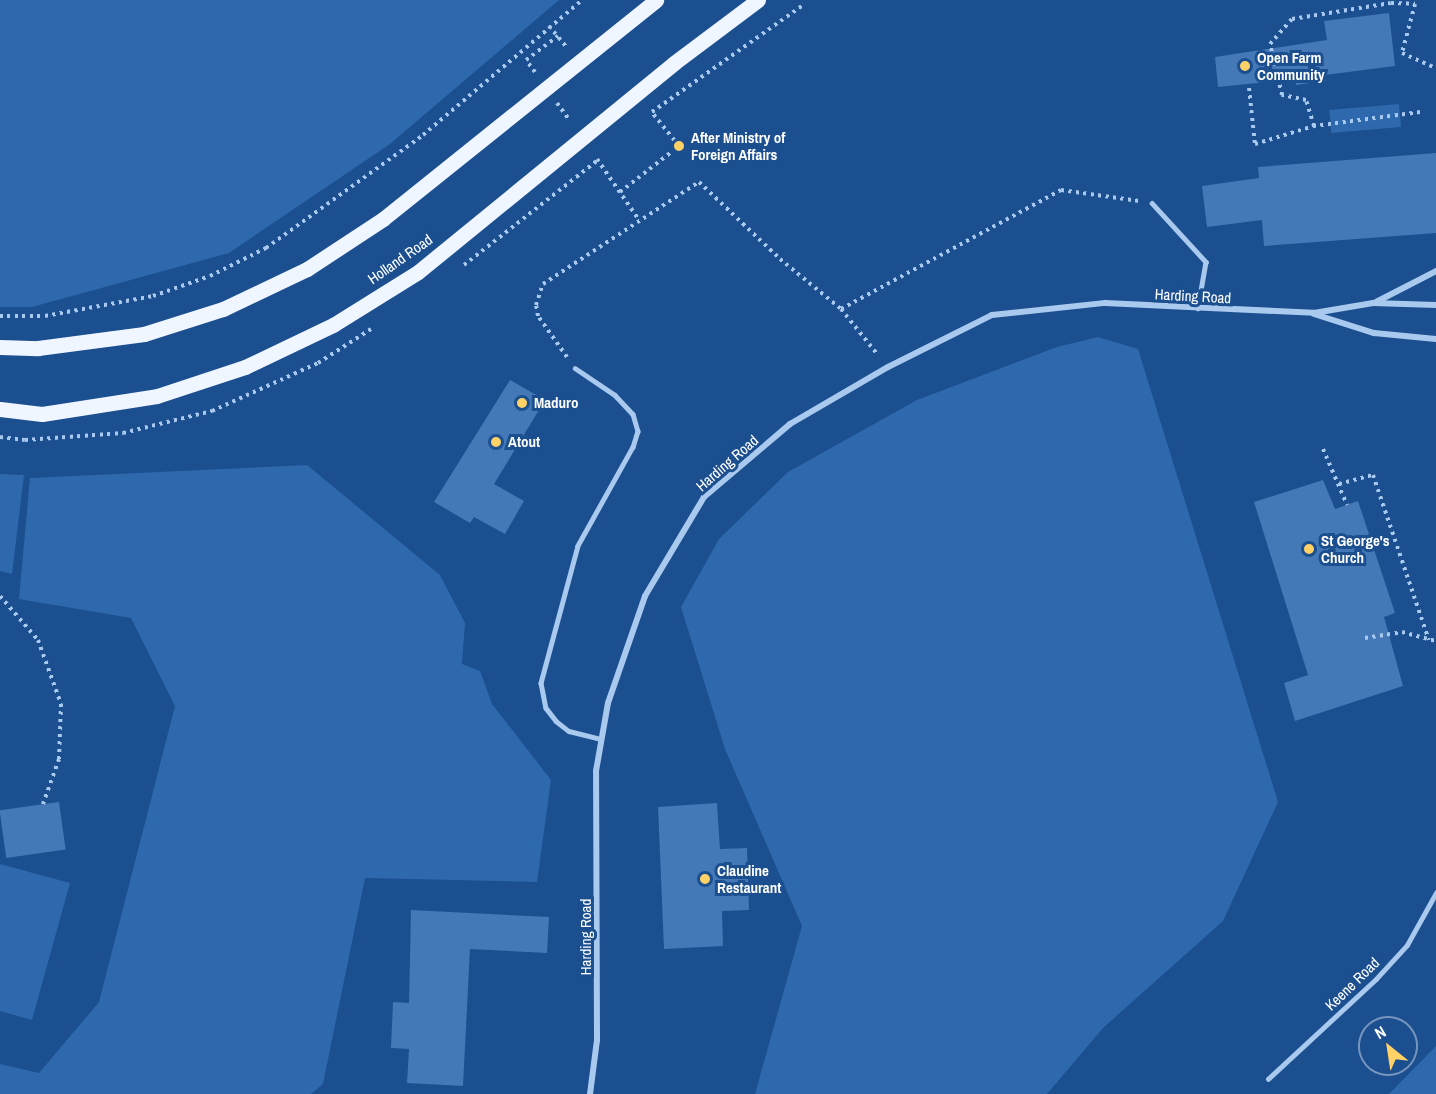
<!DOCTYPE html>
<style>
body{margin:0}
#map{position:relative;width:1436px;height:1094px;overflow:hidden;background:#1b4f8f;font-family:"Archivo Narrow",sans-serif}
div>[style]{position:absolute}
.green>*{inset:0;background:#2e69ad;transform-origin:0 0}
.building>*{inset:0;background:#4478b7;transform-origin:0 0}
.path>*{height:4px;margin-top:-2px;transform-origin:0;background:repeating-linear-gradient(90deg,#a9c9ee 0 3px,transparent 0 7.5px)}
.service>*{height:4.5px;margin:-2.25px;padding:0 2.25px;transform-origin:2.25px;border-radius:2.25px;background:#a9c9ee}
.minor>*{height:6px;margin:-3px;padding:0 3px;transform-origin:3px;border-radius:3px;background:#a9c9ee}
.primary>*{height:15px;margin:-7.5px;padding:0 7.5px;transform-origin:7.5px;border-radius:7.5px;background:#f0f6ff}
.dots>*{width:16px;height:16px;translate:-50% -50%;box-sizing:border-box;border:3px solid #1b4f8f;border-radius:50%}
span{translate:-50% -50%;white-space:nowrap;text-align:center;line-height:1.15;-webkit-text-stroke:6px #1b4f8f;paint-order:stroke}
.poi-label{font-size:15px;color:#fff;font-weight:700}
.left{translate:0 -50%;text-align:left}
.street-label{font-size:15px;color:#fff}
.north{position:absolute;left:1358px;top:1016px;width:60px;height:60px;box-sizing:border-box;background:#1b4f8f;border:2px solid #7695bc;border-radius:50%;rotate:330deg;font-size:16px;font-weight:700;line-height:24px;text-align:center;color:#fff}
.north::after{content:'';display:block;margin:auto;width:21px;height:27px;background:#ffd166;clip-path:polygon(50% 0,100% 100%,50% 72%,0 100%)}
</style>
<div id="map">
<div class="green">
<div style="clip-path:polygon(0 0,559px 0,390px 144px,229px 253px,32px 307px,0 307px)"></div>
<div style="left:1399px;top:104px;width:23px;height:70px;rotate:85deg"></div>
<div style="clip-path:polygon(1098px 337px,1138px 349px,1278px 802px,1223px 921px,1103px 1028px,1047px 1094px,755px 1094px,802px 926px,725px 749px,681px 607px,719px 539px,788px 472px,917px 400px,1057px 347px)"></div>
<div style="clip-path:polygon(307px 465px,440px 575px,465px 623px,462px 664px,480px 671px,492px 704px,551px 780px,537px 882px,365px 878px,323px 1084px,311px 1094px,0 1094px,0 1064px,39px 1073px,99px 1002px,175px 706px,131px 618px,19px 599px,30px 478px)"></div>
<div style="clip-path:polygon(0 474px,24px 475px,12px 574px,0 571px)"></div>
<div style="clip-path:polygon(0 864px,70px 883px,32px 1020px,0 1011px)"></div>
<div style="clip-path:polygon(1436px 1046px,1436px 1094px,1389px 1094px)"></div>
</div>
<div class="building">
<div style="clip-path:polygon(1389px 13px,1395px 66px,1325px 75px,1326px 81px,1296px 85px,1295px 79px,1218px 87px,1215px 57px,1327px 40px,1324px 21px)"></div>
<div style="clip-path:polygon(1436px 153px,1436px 233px,1264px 246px,1262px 220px,1207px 227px,1202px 186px,1259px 178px,1258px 167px)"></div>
<div style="clip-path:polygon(510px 380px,545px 400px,494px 484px,524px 501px,505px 534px,474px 517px,470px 523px,434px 502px)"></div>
<div style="clip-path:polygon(1323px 480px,1335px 509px,1358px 501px,1395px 613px,1384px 617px,1403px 686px,1295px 721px,1284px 683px,1308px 675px,1254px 502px)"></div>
<div style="left:59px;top:802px;width:48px;height:60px;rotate:82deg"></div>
<div style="clip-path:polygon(717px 803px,720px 849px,747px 848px,749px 910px,722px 911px,723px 946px,664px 949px,658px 807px)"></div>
<div style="clip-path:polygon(411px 910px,549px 917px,547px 953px,470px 949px,463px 1086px,407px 1083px,409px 1049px,391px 1048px,393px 1002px,409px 1003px)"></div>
</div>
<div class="path">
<div style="left:549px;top:26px;width:26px;rotate:50deg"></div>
<div style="left:535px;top:72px;width:15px;rotate:-127deg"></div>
<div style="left:526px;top:60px;width:40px;rotate:-37deg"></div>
<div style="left:1249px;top:88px;width:56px;rotate:83.9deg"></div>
<div style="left:1255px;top:144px;width:62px;rotate:-17deg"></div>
<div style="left:557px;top:103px;width:22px;rotate:54deg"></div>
<div style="left:652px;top:112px;width:185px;rotate:-35.3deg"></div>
<div style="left:1420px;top:112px;width:107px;rotate:172.5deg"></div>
<div style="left:1314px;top:126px;width:27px;rotate:-107deg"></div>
<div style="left:1306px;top:100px;width:25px;rotate:-168deg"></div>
<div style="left:1282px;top:95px;width:52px;rotate:-103.2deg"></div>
<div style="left:1270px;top:44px;width:33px;rotate:-49deg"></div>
<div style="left:1292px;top:19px;width:100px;rotate:-9.2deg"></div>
<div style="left:1391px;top:3px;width:24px;rotate:2deg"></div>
<div style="left:1415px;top:4px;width:51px;rotate:104.9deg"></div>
<div style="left:1402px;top:53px;width:37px;rotate:24deg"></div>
<div style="left:597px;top:159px;width:74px;rotate:55.5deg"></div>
<div style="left:620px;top:192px;width:75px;rotate:-37.9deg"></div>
<div style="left:679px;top:146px;width:45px;rotate:-128.7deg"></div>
<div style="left:464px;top:265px;width:170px;rotate:-38.1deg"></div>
<div style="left:841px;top:309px;width:250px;rotate:-28.4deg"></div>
<div style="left:1061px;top:190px;width:79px;rotate:8deg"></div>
<div style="left:0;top:316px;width:45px"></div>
<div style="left:45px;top:316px;width:110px;rotate:-10.5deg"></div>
<div style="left:153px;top:296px;width:60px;rotate:-19.3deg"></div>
<div style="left:210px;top:276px;width:63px;rotate:-26.6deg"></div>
<div style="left:266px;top:248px;width:193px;rotate:-35.7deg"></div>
<div style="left:423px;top:135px;width:209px;rotate:-40.3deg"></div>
<div style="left:567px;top:357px;width:50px;rotate:-125.3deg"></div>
<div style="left:538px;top:316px;width:11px;rotate:-100deg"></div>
<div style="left:536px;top:305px;width:22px;rotate:-72deg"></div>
<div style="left:543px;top:284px;width:186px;rotate:-33.2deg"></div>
<div style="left:699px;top:182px;width:112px;rotate:43.5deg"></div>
<div style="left:780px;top:259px;width:79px;rotate:39.3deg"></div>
<div style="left:841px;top:309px;width:59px;rotate:51.2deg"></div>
<div style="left:0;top:437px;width:25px;rotate:7deg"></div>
<div style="left:25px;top:440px;width:98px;rotate:-4.1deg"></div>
<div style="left:123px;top:433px;width:92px;rotate:-13.9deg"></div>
<div style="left:212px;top:411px;width:116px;rotate:-24.4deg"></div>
<div style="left:318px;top:363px;width:63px;rotate:-32.7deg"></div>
<div style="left:1323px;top:449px;width:61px;rotate:66.8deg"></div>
<div style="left:1339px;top:484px;width:35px;rotate:-15deg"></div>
<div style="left:1373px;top:475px;width:174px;rotate:71.3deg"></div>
<div style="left:0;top:596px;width:58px;rotate:49.2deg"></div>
<div style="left:38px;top:640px;width:68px;rotate:70.2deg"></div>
<div style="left:61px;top:704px;width:55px;rotate:92.1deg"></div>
<div style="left:59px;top:759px;width:48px;rotate:109.6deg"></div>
<div style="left:1365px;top:638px;width:37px;rotate:-9deg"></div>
<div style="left:1402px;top:632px;width:35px;rotate:15deg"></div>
</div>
<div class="service">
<div style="left:1152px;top:203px;width:80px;rotate:47.5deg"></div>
<div style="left:1206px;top:262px;width:47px;rotate:99.9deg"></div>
<div style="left:575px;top:368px;width:48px;rotate:34deg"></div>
<div style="left:615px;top:395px;width:26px;rotate:47deg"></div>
<div style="left:633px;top:414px;width:18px;rotate:74deg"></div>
<div style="left:638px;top:431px;width:17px;rotate:107deg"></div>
<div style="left:633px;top:447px;width:113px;rotate:119.1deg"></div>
<div style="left:578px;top:546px;width:142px;rotate:105.1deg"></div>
<div style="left:541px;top:683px;width:25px;rotate:79deg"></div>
<div style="left:546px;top:708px;width:16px;rotate:52deg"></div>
<div style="left:556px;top:721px;width:16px;rotate:38deg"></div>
<div style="left:569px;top:731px;width:33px;rotate:14deg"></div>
<div style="left:1268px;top:1079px;width:147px;rotate:-42.8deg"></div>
<div style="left:1376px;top:979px;width:46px;rotate:-47.6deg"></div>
<div style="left:1407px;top:945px;width:60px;rotate:-60.9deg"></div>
</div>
<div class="minor">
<div style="left:1376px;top:302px;width:68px;rotate:-27.3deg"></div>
<div style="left:1314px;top:314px;width:63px;rotate:17.6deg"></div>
<div style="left:1374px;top:333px;width:62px;rotate:5.5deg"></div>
<div style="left:590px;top:1094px;width:54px;rotate:-82.6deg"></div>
<div style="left:597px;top:1040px;width:269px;rotate:-90.2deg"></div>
<div style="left:596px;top:771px;width:69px;rotate:-80deg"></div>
<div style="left:608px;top:703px;width:113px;rotate:-70.9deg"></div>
<div style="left:645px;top:596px;width:115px;rotate:-59.2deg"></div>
<div style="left:704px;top:497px;width:113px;rotate:-40.3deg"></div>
<div style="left:790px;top:424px;width:113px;rotate:-30.2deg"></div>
<div style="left:888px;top:367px;width:116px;rotate:-26.6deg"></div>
<div style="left:992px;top:315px;width:114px;rotate:-6.1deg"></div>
<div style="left:1105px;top:303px;width:209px;rotate:2.7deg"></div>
<div style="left:1314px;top:313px;width:60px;rotate:-9.6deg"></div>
<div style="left:1373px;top:303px;width:63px;rotate:1.8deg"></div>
</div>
<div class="primary">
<div style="left:0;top:347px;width:38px;rotate:2deg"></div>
<div style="left:38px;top:348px;width:107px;rotate:-7.5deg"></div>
<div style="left:144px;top:334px;width:83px;rotate:-17.6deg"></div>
<div style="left:223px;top:309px;width:93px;rotate:-25.5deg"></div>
<div style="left:307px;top:269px;width:91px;rotate:-33.3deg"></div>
<div style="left:383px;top:219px;width:350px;rotate:-38.7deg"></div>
<div style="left:0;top:409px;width:42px;rotate:6.8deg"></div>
<div style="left:42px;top:414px;width:116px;rotate:-8.9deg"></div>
<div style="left:157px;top:396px;width:93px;rotate:-18.2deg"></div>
<div style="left:245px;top:367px;width:98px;rotate:-25.5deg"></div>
<div style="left:333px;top:325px;width:100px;rotate:-31.9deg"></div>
<div style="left:418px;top:272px;width:330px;rotate:-39.2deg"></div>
<div style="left:674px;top:63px;width:105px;rotate:-36.9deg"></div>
</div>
<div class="dots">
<div style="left:1245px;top:66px;background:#ffd166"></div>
<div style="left:679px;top:146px;background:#ffd166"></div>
<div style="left:522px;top:403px;background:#ffd166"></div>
<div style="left:496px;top:442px;background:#ffd166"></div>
<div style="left:1309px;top:549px;background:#ffd166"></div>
<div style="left:705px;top:879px;background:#ffd166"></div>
</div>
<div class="poi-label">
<span class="left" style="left:1257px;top:66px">Open Farm<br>Community</span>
<span class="left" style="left:691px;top:146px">After Ministry of<br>Foreign Affairs</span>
<span class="left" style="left:534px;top:403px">Maduro</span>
<span class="left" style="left:508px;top:442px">Atout</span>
<span class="left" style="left:1321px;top:549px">St George's<br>Church</span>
<span class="left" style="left:717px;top:879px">Claudine<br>Restaurant</span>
</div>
<div class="street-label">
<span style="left:400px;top:259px;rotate:-35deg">Holland Road</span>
<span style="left:1193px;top:296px;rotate:3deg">Harding Road</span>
<span style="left:727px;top:463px;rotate:-41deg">Harding Road</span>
<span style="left:586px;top:937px;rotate:-90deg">Harding Road</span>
<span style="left:1352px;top:984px;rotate:-44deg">Keene Road</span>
</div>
<div class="north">N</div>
</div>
